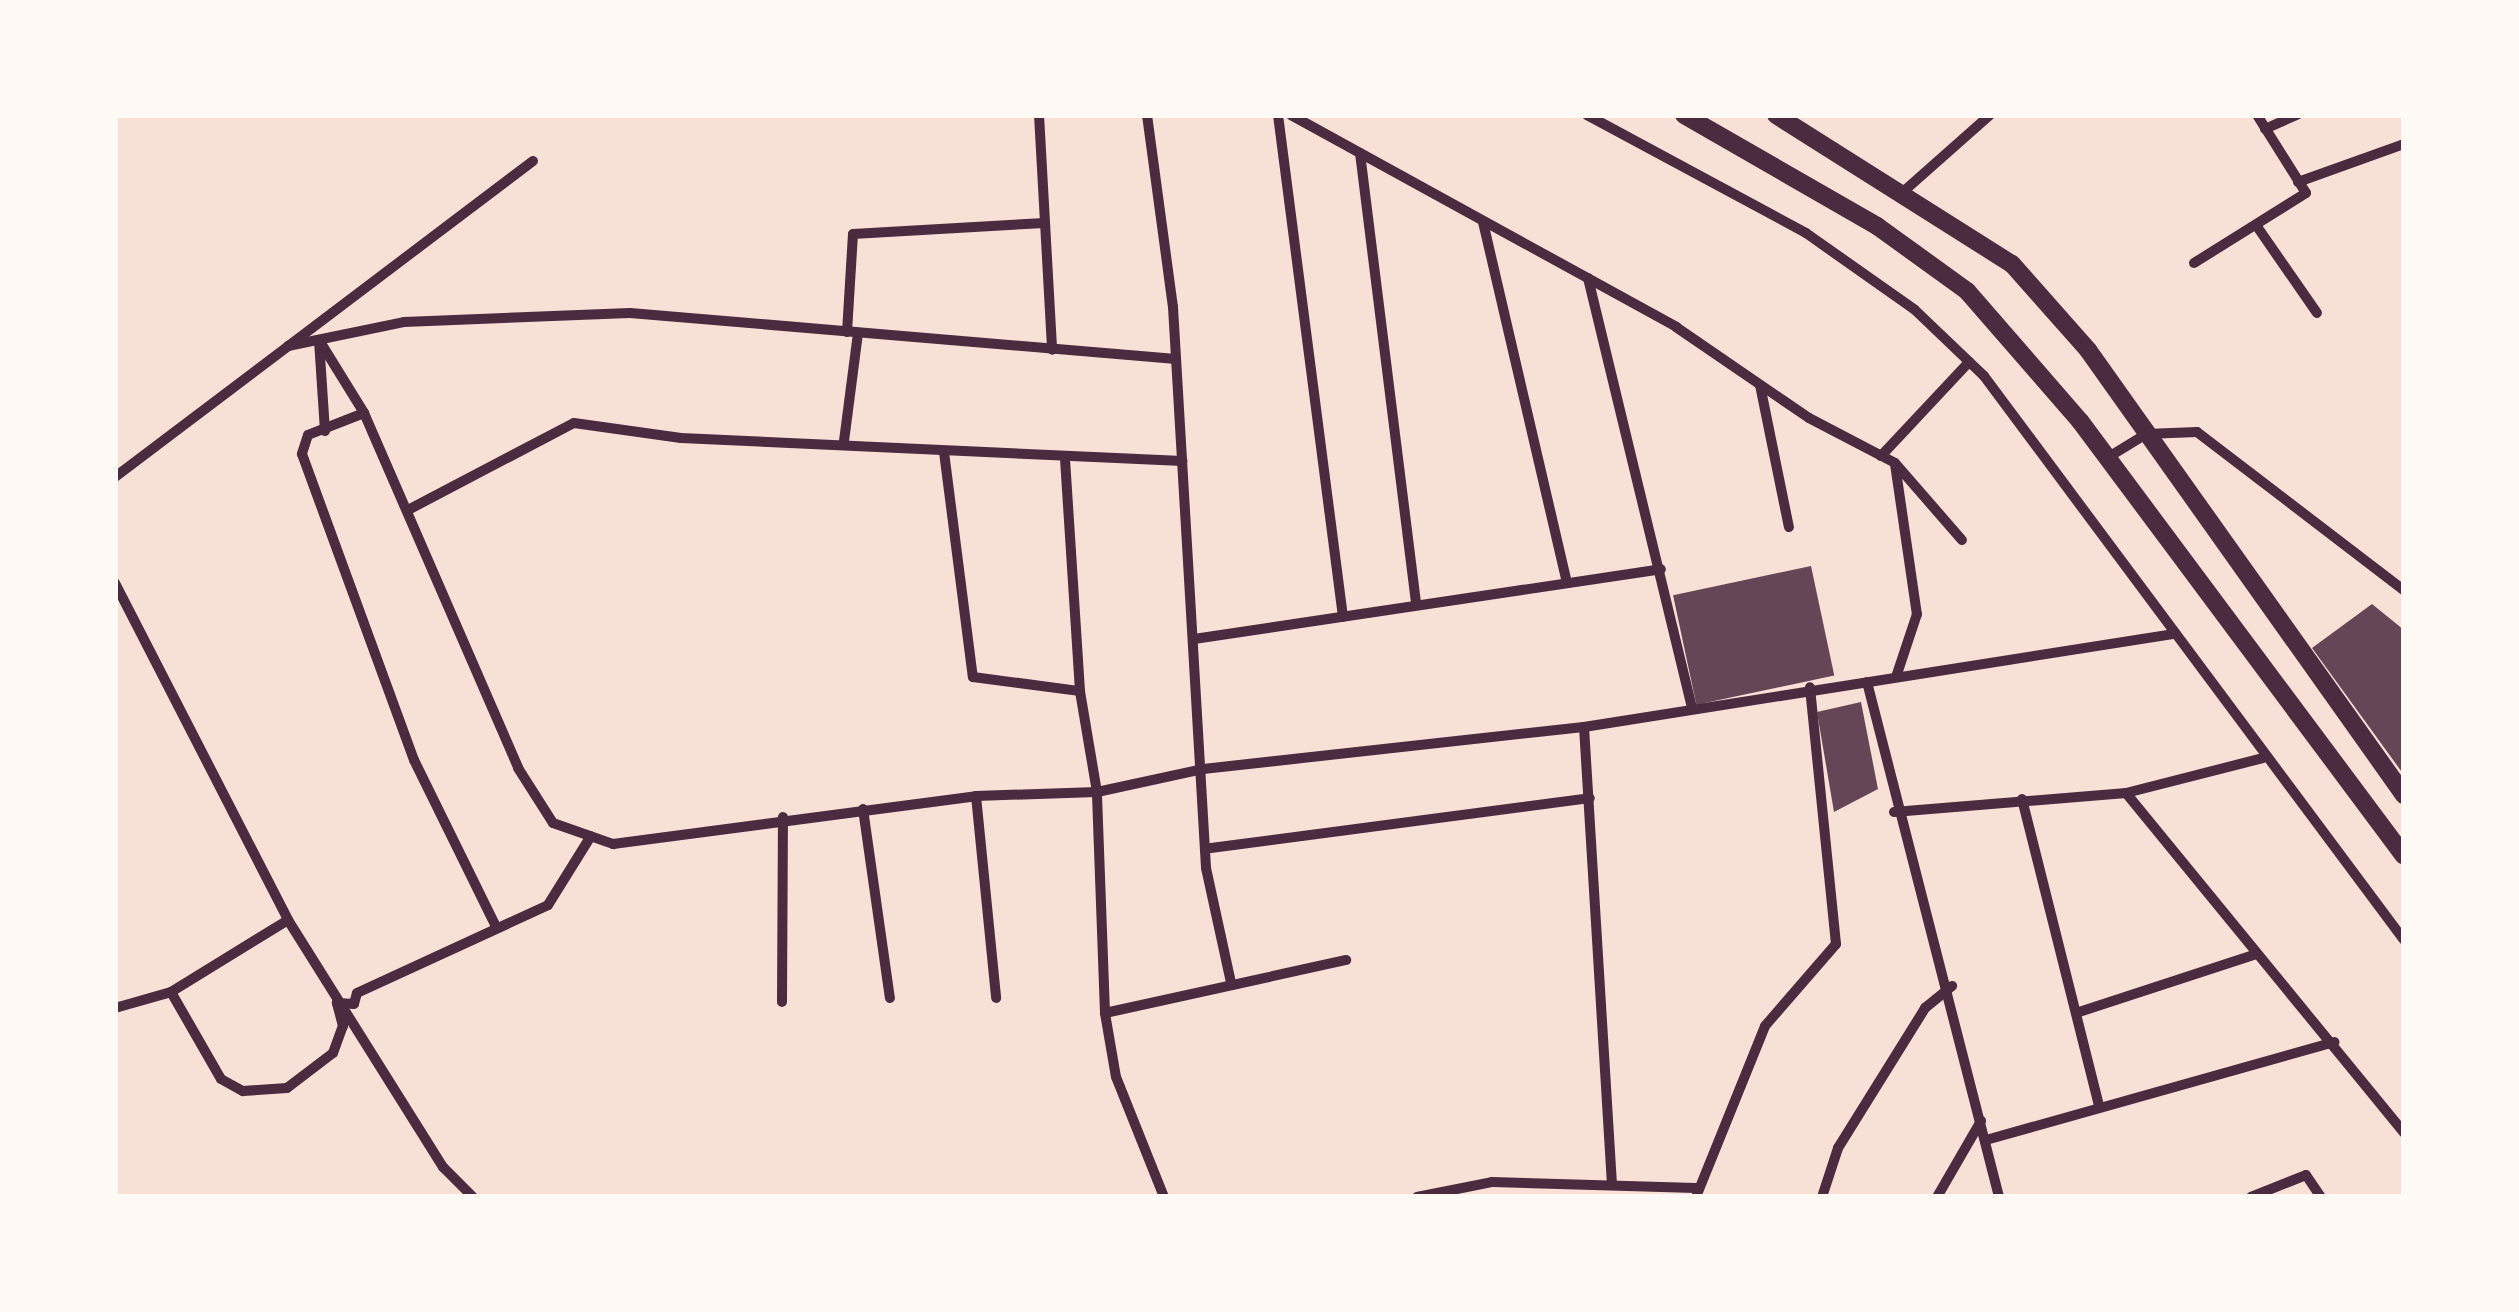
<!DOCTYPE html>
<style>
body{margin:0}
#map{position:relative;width:2519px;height:1312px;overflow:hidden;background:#f7e1d7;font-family:Rubik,sans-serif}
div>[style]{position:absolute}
.building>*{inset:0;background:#644757;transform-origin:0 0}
.minor>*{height:10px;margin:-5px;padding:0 5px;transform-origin:5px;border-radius:5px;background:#4a2c40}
.tertiary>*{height:18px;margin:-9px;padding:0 9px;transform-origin:9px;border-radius:9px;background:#4a2c40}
span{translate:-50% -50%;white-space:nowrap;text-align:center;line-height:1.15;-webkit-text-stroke:8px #fffaf5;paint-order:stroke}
.frame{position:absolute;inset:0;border:118px solid #fffaf5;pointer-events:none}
</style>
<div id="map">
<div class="building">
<div style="left:1811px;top:566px;width:112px;height:141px;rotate:78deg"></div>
<div style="clip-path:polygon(2372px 604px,2404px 630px,2404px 775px,2312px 648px)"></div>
<div style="clip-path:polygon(1861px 702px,1878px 789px,1834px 812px,1817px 712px)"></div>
</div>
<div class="minor">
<div style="left:1039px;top:115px;width:235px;rotate:86.8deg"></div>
<div style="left:1147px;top:115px;width:194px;rotate:82.3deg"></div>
<div style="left:1173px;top:307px;width:562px;rotate:86.63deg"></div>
<div style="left:1206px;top:868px;width:118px;rotate:77.7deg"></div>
<div style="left:1278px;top:115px;width:506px;rotate:82.62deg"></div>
<div style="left:1291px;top:115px;width:440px;rotate:28.8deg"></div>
<div style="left:1676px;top:327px;width:161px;rotate:34.4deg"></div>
<div style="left:1809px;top:418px;width:97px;rotate:27.6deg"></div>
<div style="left:1895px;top:463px;width:102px;rotate:49deg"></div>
<div style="left:1587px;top:115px;width:249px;rotate:28.3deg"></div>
<div style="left:1806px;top:233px;width:133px;rotate:35.2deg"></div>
<div style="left:1915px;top:310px;width:95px;rotate:43.7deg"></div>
<div style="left:1984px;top:376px;width:703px;rotate:53.33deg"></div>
<div style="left:2265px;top:129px;width:35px;rotate:-24deg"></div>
<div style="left:1360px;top:153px;width:455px;rotate:82.9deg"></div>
<div style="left:2298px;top:182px;width:113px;rotate:-19.7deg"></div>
<div style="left:1904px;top:191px;width:115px;rotate:-41.5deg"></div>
<div style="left:1483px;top:222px;width:370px;rotate:76.9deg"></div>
<div style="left:2256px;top:225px;width:107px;rotate:55.3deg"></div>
<div style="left:2194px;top:263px;width:132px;rotate:-32deg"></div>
<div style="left:2306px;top:193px;width:92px;rotate:-122.1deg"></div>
<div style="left:1588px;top:278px;width:439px;rotate:76.4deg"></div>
<div style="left:847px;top:332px;width:98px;rotate:-86.5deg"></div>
<div style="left:853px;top:234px;width:192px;rotate:-3.3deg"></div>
<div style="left:288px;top:346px;width:118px;rotate:-11.7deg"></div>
<div style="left:404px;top:322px;width:226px;rotate:-2.3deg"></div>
<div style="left:630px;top:313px;width:548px;rotate:4.82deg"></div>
<div style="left:1760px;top:385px;width:145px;rotate:78.5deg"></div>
<div style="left:364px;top:413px;width:60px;rotate:158.6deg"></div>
<div style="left:308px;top:435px;width:20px;rotate:108deg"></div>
<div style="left:302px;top:454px;width:326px;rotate:69.9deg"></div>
<div style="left:414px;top:760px;width:186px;rotate:63.8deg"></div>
<div style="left:325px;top:431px;width:91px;rotate:-93.8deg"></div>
<div style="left:319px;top:340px;width:86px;rotate:58.3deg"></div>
<div style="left:364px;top:413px;width:387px;rotate:66.5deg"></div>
<div style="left:518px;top:768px;width:65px;rotate:57.5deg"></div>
<div style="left:553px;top:823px;width:64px;rotate:19.3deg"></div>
<div style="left:613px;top:844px;width:366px;rotate:-7.5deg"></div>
<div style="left:976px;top:796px;width:121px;rotate:-1.9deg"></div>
<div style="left:1097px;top:792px;width:102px;rotate:-99.6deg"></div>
<div style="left:1080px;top:691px;width:230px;rotate:-93.7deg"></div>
<div style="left:844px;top:441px;width:109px;rotate:-82.6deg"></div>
<div style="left:944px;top:452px;width:227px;rotate:82.7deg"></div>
<div style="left:973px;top:677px;width:108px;rotate:7.5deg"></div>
<div style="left:1881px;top:456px;width:129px;rotate:-46.9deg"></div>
<div style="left:2107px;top:458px;width:46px;rotate:-31.6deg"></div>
<div style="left:2146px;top:434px;width:51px;rotate:-2.2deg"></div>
<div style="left:2197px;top:432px;width:260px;rotate:37.4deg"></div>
<div style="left:1895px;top:464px;width:152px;rotate:81.7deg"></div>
<div style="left:1917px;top:614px;width:66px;rotate:108.4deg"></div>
<div style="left:115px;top:477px;width:524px;rotate:-37.09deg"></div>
<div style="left:408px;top:510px;width:187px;rotate:-27.7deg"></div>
<div style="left:574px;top:423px;width:108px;rotate:8deg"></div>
<div style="left:681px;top:438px;width:502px;rotate:2.63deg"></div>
<div style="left:115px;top:583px;width:379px;rotate:62.8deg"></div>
<div style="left:288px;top:920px;width:292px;rotate:57.9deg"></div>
<div style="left:443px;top:1167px;width:42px;rotate:45deg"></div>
<div style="left:1194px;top:639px;width:472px;rotate:-8.5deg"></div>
<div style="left:1867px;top:682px;width:532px;rotate:75.62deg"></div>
<div style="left:1584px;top:727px;width:458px;rotate:86.5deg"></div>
<div style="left:2126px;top:793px;width:439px;rotate:50.7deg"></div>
<div style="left:976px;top:796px;width:203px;rotate:84.3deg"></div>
<div style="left:2022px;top:799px;width:316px;rotate:75.9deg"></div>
<div style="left:863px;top:809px;width:191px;rotate:81.9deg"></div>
<div style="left:1894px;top:812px;width:233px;rotate:-4.7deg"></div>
<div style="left:2126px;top:793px;width:141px;rotate:-14.3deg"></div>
<div style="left:1211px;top:848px;width:382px;rotate:-7.5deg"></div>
<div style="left:171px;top:992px;width:100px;rotate:60.1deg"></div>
<div style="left:221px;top:1079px;width:25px;rotate:29deg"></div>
<div style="left:243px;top:1091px;width:44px;rotate:-3.9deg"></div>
<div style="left:287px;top:1088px;width:58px;rotate:-37.3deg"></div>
<div style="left:333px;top:1053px;width:29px;rotate:-70deg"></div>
<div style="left:343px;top:1026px;width:24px;rotate:-105deg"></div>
<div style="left:337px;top:1003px;width:17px;rotate:3deg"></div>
<div style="left:354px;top:1004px;width:11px;rotate:-75deg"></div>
<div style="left:357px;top:993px;width:210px;rotate:-24.7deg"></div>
<div style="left:548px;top:905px;width:81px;rotate:-58.1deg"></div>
<div style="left:782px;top:1002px;width:185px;rotate:-89.7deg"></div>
<div style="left:115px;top:1008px;width:58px;rotate:-15.9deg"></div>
<div style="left:171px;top:992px;width:137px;rotate:-31.6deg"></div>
<div style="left:1105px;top:1013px;width:247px;rotate:-12.4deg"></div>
<div style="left:2076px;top:1013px;width:190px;rotate:-18.1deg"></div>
<div style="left:1986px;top:1140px;width:362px;rotate:-15.7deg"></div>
<div style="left:1164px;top:1197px;width:129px;rotate:-111.8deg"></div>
<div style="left:1116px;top:1077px;width:65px;rotate:-99.8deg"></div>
<div style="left:1105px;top:1013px;width:221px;rotate:-92.1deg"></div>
<div style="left:1097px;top:792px;width:108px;rotate:-12.2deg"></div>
<div style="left:1203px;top:769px;width:383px;rotate:-6.3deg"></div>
<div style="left:1584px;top:727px;width:596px;rotate:-8.97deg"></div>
<div style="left:1417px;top:1197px;width:76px;rotate:-11.3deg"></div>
<div style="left:1492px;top:1182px;width:204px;rotate:1.7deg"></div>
<div style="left:1696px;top:1197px;width:184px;rotate:-68deg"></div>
<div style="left:1765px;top:1026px;width:108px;rotate:-49.1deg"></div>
<div style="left:1836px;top:944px;width:258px;rotate:-95.8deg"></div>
<div style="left:1822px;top:1197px;width:52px;rotate:-71.9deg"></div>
<div style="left:1838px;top:1148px;width:165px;rotate:-58.1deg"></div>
<div style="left:1925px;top:1008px;width:35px;rotate:-39deg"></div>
<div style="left:1937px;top:1197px;width:88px;rotate:-59.9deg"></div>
<div style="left:2251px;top:1197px;width:59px;rotate:-21.8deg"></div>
<div style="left:2306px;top:1175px;width:27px;rotate:56deg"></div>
</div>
<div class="tertiary">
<div style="left:1684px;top:115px;width:223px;rotate:29.9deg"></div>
<div style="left:1877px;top:226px;width:111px;rotate:35.8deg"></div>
<div style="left:1967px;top:291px;width:172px;rotate:49deg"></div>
<div style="left:2080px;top:421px;width:542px;rotate:53.32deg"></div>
<div style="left:1776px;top:115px;width:279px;rotate:32.3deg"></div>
<div style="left:2012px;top:264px;width:115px;rotate:48.5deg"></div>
<div style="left:2088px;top:350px;width:546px;rotate:54.62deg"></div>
</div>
<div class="frame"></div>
</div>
